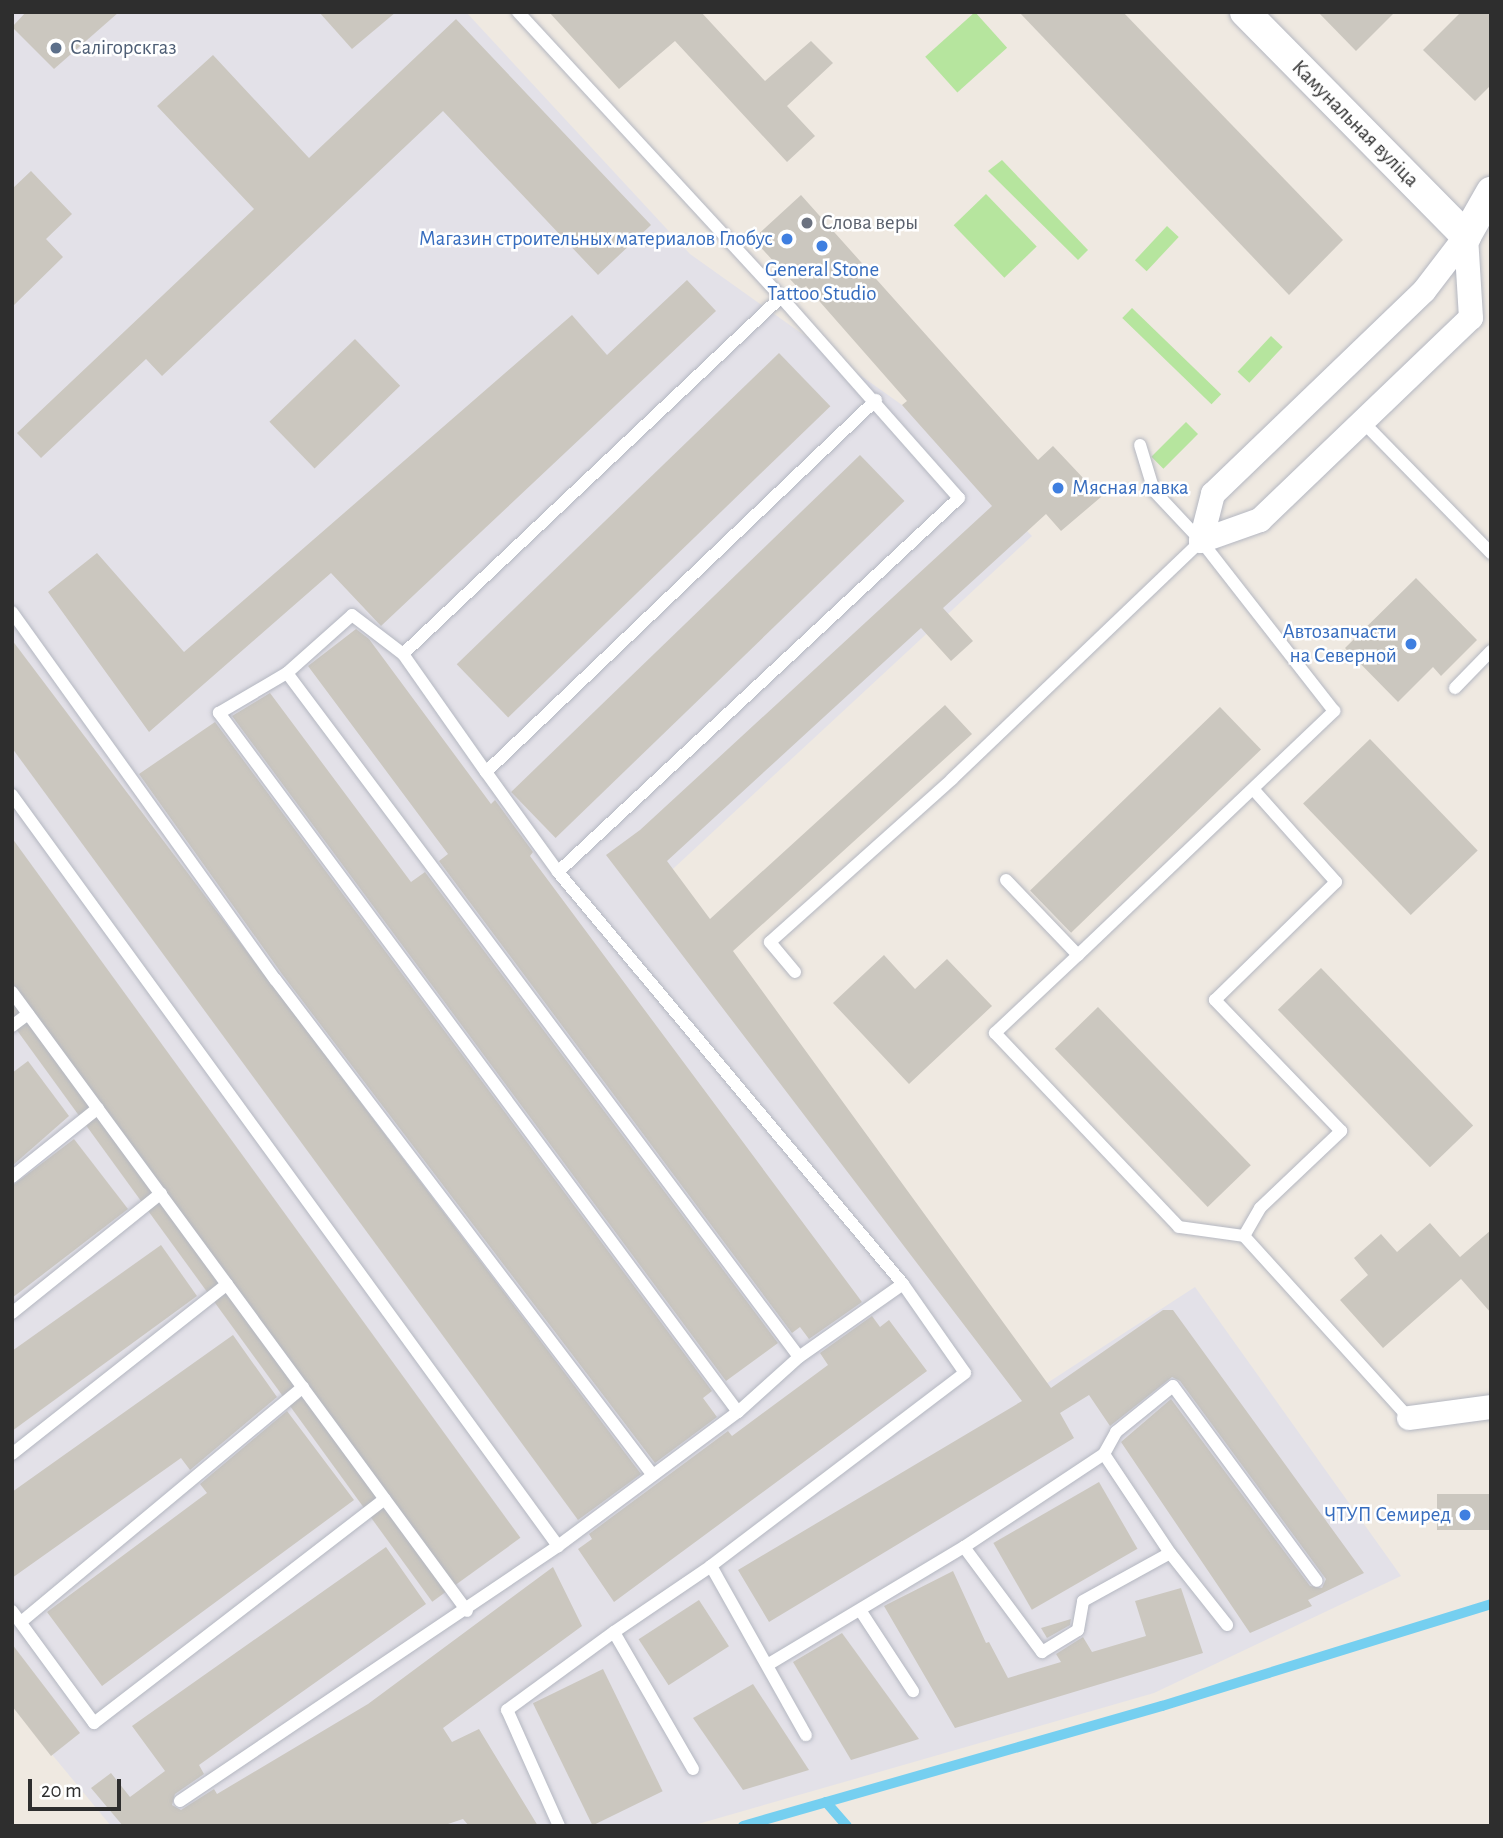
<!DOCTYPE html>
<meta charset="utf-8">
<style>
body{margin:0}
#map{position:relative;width:1503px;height:1838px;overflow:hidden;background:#efe9e1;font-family:"Alegreya Sans",sans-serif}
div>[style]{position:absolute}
.industrial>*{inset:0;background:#e3e1e8}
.green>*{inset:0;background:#b6e59e;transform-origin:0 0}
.stream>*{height:10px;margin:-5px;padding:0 5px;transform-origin:5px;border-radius:5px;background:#75cff0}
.building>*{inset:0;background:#cbc7bf;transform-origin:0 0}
.roads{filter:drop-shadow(0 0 2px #b4b7c1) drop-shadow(0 0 2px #b4b7c1)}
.service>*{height:12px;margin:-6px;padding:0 6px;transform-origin:6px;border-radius:6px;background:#fff}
.minor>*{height:24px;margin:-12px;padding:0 12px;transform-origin:12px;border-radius:12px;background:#fff}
.tertiary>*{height:30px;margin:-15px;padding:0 15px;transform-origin:15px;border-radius:15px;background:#fff}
.dots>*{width:19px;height:19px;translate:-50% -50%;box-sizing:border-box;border:4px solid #fff;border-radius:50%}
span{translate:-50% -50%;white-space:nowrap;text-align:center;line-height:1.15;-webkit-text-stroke:5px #fff;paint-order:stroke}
.service-label{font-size:21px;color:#4e5e75}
.left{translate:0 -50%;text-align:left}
.street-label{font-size:21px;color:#2e2e2e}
.worship-label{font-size:21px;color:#5b616d}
.shop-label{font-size:21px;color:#366cbe}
.right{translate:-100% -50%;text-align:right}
.frame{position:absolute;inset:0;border:14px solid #2e2e2e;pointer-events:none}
.scale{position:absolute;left:28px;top:1779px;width:93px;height:32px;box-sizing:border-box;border:4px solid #2e2e2e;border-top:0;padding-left:9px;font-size:21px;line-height:24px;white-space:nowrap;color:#2e2e2e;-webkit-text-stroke:5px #fff;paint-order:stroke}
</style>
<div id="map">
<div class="industrial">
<div style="clip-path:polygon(12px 12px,466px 12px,690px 254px,902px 405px,1032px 536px,661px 880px,1038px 1389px,1195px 1287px,1401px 1576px,1154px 1693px,691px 1826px,111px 1826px,12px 1706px)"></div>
</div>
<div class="green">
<div style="left:975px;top:12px;width:48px;height:67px;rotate:48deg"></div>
<div style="clip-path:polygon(1002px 160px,1088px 250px,1078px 260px,988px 171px)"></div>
<div style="left:986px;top:194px;width:73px;height:45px;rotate:46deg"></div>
<div style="left:1167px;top:226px;width:16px;height:47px;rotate:43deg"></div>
<div style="left:1132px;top:308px;width:124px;height:14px;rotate:44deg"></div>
<div style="left:1271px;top:336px;width:16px;height:49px;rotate:43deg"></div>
<div style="left:1186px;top:422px;width:17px;height:49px;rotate:45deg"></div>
</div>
<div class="stream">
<div style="left:826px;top:1802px;width:32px;rotate:49deg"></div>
<div style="left:743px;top:1826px;width:436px;rotate:-16deg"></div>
<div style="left:1162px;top:1706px;width:344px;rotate:-17.2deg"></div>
</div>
<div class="building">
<div style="clip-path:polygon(26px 12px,119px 12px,54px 69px,12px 27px)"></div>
<div style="clip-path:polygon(319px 12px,396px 12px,352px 49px)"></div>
<div style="clip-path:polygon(549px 12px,701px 12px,765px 81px,811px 41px,833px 63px,787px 106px,815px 136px,787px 162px,675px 41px,619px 89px)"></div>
<div style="clip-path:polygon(1019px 12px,1123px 12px,1343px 240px,1289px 295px)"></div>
<div style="clip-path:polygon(1318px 12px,1395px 12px,1356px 51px)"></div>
<div style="clip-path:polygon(1461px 12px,1491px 12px,1491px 85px,1475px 101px,1423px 50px)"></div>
<div style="clip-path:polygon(456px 19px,651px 225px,598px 275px,443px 111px,162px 376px,146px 359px,41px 458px,17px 433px,254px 209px,157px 106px,213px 55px,309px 158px)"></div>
<div style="clip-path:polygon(31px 171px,72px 214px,46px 239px,63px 257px,12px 307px,12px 189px)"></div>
<div style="clip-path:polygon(801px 195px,1038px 460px,1053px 446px,1101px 497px,1061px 531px,1046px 514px,943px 608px,973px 641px,951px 661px,921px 628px,667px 861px,710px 919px,945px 705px,972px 734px,733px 951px,1051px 1388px,1163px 1310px,1173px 1310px,1364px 1573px,1308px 1600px,1312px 1606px,1250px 1633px,1121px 1442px,1171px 1399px,1310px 1586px,1322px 1588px,1326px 1579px,1180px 1381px,1172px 1377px,1110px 1426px,1089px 1395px,1060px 1413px,1074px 1438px,769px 1622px,738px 1570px,1022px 1401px,606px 855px,640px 830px,992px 506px,902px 405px,907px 401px,806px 286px,801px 291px,753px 239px)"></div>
<div style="clip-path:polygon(687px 280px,716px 311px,381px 626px,331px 573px,149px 732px,48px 592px,97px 553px,184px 652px,572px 315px,607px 355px)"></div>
<div style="left:355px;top:339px;width:65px;height:119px;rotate:46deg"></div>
<div style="left:779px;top:353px;width:74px;height:448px;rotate:46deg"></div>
<div style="left:860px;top:455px;width:64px;height:485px;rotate:46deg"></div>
<div style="clip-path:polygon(1416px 578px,1477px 640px,1441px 676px,1433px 667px,1398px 702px,1345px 648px)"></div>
<div style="clip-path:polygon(356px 629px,369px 639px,491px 804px,495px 800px,533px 852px,530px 856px,862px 1302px,809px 1339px,800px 1327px,792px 1333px,439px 861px,448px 854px,308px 666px)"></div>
<div style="clip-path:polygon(12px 640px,641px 1474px,578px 1520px,12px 748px)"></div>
<div style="clip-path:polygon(270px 693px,411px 882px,425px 872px,778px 1343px,726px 1381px,232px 716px)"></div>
<div style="left:1220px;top:707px;width:59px;height:264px;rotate:46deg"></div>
<div style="clip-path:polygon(215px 722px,712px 1391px,703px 1398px,717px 1417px,655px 1463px,282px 974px,139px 774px)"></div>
<div style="left:1370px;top:739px;width:155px;height:93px;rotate:46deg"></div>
<div style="left:12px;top:838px;width:865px;height:109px;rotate:54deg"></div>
<div style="clip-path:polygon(884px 955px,915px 989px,947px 959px,992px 1006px,909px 1084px,833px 1003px)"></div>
<div style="left:1321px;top:968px;width:219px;height:60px;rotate:46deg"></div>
<div style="left:1098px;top:1007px;width:220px;height:60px;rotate:46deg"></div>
<div style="clip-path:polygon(28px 1061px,69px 1116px,12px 1166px,12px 1073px)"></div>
<div style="clip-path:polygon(74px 1139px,128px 1209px,12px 1298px,12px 1186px)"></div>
<div style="clip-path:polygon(1430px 1223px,1460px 1257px,1491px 1230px,1491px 1313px,1461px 1279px,1383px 1348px,1340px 1300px,1368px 1275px,1354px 1258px,1381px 1234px,1397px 1252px)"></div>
<div style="clip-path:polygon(161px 1245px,197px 1296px,12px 1431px,12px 1351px)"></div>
<div style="clip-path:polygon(872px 1316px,880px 1327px,889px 1320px,927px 1371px,614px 1602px,578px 1549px,592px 1539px,589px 1534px,728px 1431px,732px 1436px,828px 1365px,820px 1353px)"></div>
<div style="clip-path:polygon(233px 1335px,277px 1397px,190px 1470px,181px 1458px,12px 1578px,12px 1492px)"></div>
<div style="clip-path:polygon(287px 1411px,354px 1500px,102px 1686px,47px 1612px,207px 1493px,200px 1484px)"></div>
<div style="left:1099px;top:1482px;width:77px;height:122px;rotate:60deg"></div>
<div style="left:1491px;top:1494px;width:36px;height:54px;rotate:90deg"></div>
<div style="clip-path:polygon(386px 1547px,426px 1604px,199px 1765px,204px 1774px,175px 1794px,172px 1805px,181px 1810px,214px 1789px,217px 1794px,368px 1704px,553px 1567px,582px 1626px,443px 1728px,452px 1742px,479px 1729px,538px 1826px,469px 1826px,463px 1819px,442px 1826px,123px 1826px,91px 1788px,111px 1773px,130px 1797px,165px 1771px,132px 1726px)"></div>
<div style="clip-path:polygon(953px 1571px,986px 1643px,989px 1642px,1008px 1678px,1061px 1662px,1056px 1654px,1083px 1637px,1092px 1652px,1146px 1636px,1135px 1601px,1181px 1588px,1203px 1653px,955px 1728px,884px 1606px)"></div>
<div style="left:699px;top:1600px;width:55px;height:72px;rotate:57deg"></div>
<div style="clip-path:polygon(1071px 1619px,1070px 1625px,1047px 1638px,1041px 1628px)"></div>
<div style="clip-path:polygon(842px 1633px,919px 1739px,851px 1760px,793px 1662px)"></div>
<div style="clip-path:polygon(12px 1644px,80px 1733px,51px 1756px,12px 1706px)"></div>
<div style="left:603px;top:1669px;width:136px;height:78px;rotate:64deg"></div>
<div style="clip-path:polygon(753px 1684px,809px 1770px,743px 1790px,693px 1718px)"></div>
</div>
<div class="roads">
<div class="service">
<div style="left:781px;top:297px;width:268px;rotate:48.5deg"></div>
<div style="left:959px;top:498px;width:548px;rotate:137deg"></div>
<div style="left:558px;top:872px;width:537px;rotate:50.06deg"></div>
<div style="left:903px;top:1284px;width:108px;rotate:55.1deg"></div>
<div style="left:965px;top:1373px;width:319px;rotate:142.8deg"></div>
<div style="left:711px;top:1566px;width:194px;rotate:60.7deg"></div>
<div style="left:1364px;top:423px;width:182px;rotate:45.7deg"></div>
<div style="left:12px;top:612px;width:452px;rotate:54.4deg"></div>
<div style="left:275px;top:979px;width:622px;rotate:52.71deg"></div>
<div style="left:403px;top:654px;width:520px;rotate:-43.36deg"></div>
<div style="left:781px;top:297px;width:388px;rotate:-132.7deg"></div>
<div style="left:287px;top:673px;width:854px;rotate:53.18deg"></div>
<div style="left:1455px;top:688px;width:52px;rotate:-45.8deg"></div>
<div style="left:486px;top:772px;width:123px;rotate:54.2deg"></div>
<div style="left:12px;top:795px;width:929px;rotate:53.98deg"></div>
<div style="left:1006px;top:880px;width:104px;rotate:46.2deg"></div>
<div style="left:1078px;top:955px;width:114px;rotate:136.8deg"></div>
<div style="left:995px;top:1033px;width:267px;rotate:46.5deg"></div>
<div style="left:1179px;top:1227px;width:66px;rotate:7.9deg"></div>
<div style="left:1244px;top:1236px;width:246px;rotate:47.8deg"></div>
<div style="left:1078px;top:955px;width:354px;rotate:-43.6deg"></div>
<div style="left:1334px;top:711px;width:216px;rotate:-128deg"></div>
<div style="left:1201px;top:541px;width:69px;rotate:-133.2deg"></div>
<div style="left:1154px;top:491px;width:48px;rotate:-106.9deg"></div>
<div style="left:795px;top:972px;width:39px;rotate:-130deg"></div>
<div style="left:770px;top:942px;width:244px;rotate:-41.8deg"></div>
<div style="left:952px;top:779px;width:344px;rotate:-43.7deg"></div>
<div style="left:12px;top:992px;width:768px;rotate:53.68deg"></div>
<div style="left:12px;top:1026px;width:20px;rotate:-37deg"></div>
<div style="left:12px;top:1177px;width:110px;rotate:-38.7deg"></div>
<div style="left:1244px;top:1236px;width:32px;rotate:-60deg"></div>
<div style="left:1260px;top:1208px;width:112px;rotate:-43.5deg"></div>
<div style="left:1341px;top:1131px;width:182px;rotate:-133.9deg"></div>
<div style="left:1215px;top:1000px;width:169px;rotate:-44.3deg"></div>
<div style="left:1336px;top:882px;width:123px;rotate:-131.7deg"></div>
<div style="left:12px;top:1313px;width:191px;rotate:-38.8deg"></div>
<div style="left:738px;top:1412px;width:871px;rotate:-126.59deg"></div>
<div style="left:219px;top:713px;width:79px;rotate:-30.5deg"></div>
<div style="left:287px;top:673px;width:87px;rotate:-41.7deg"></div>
<div style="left:352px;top:615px;width:64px;rotate:37.4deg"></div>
<div style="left:403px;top:654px;width:144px;rotate:54.9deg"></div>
<div style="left:486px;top:772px;width:539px;rotate:-43.65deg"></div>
<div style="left:12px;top:1454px;width:274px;rotate:-38.3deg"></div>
<div style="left:1104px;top:1454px;width:119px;rotate:56.3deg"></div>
<div style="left:1170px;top:1553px;width:92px;rotate:51.6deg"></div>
<div style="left:964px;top:1547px;width:168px;rotate:-33.6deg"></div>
<div style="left:1104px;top:1454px;width:25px;rotate:-61deg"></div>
<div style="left:1116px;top:1432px;width:73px;rotate:-38.9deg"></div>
<div style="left:1173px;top:1386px;width:242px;rotate:53.6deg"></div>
<div style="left:860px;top:1610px;width:97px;rotate:56.8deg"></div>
<div style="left:12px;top:1611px;width:139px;rotate:53.8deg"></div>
<div style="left:94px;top:1723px;width:367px;rotate:-37.6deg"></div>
<div style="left:21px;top:1622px;width:367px;rotate:-39.8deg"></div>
<div style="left:769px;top:1664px;width:227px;rotate:-31deg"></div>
<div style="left:964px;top:1547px;width:131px;rotate:53.4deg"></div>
<div style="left:1042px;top:1652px;width:42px;rotate:-31.4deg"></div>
<div style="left:1078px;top:1630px;width:29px;rotate:-80deg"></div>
<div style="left:1083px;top:1601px;width:99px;rotate:-28.9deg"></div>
<div style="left:693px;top:1769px;width:158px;rotate:-120deg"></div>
<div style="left:614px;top:1632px;width:117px;rotate:-34.2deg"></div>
<div style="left:180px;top:1801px;width:456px;rotate:-34deg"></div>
<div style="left:558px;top:1546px;width:224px;rotate:-36.7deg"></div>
<div style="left:738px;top:1412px;width:82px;rotate:-42deg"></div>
<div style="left:799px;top:1357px;width:127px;rotate:-35.1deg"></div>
<div style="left:559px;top:1826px;width:127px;rotate:-114.1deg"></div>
<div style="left:507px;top:1710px;width:132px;rotate:-36.1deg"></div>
</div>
<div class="minor">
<div style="left:1201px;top:541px;width:63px;rotate:-19.6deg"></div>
<div style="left:1260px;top:520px;width:292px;rotate:-43.8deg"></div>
<div style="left:1471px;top:318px;width:82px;rotate:-93.5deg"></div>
<div style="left:1201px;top:541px;width:49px;rotate:-75.7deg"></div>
<div style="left:1213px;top:494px;width:293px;rotate:-43.9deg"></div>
<div style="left:1424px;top:291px;width:69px;rotate:-52.6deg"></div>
<div style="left:1409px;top:1418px;width:83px;rotate:-7.6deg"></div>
</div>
<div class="tertiary">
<div style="left:1245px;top:12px;width:315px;rotate:45.4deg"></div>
<div style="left:1466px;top:236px;width:51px;rotate:-60.4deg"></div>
</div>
</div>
<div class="dots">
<div style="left:56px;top:48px;background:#5c6f8a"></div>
<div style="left:807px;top:223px;background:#6b7280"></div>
<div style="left:787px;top:239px;background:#3f7fe0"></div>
<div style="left:822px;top:246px;background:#3f7fe0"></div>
<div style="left:1058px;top:488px;background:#3f7fe0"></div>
<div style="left:1411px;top:644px;background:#3f7fe0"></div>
<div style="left:1465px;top:1515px;background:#3f7fe0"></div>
</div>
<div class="service-label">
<span class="left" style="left:70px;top:48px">Салігорскгаз</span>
</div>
<div class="street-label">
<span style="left:1355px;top:124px;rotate:45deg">Камунальная вуліца</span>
</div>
<div class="worship-label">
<span class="left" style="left:821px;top:223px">Слова веры</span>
</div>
<div class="shop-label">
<span class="right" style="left:773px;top:239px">Магазин строительных материалов Глобус</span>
<span style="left:822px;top:282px">General Stone<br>Tattoo Studio</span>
<span class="left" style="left:1072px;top:488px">Мясная лавка</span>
<span class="right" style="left:1397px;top:644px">Автозапчасти<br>на Северной</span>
<span class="right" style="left:1451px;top:1515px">ЧТУП Семиред</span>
</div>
<div class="frame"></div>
<div class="scale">20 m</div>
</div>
